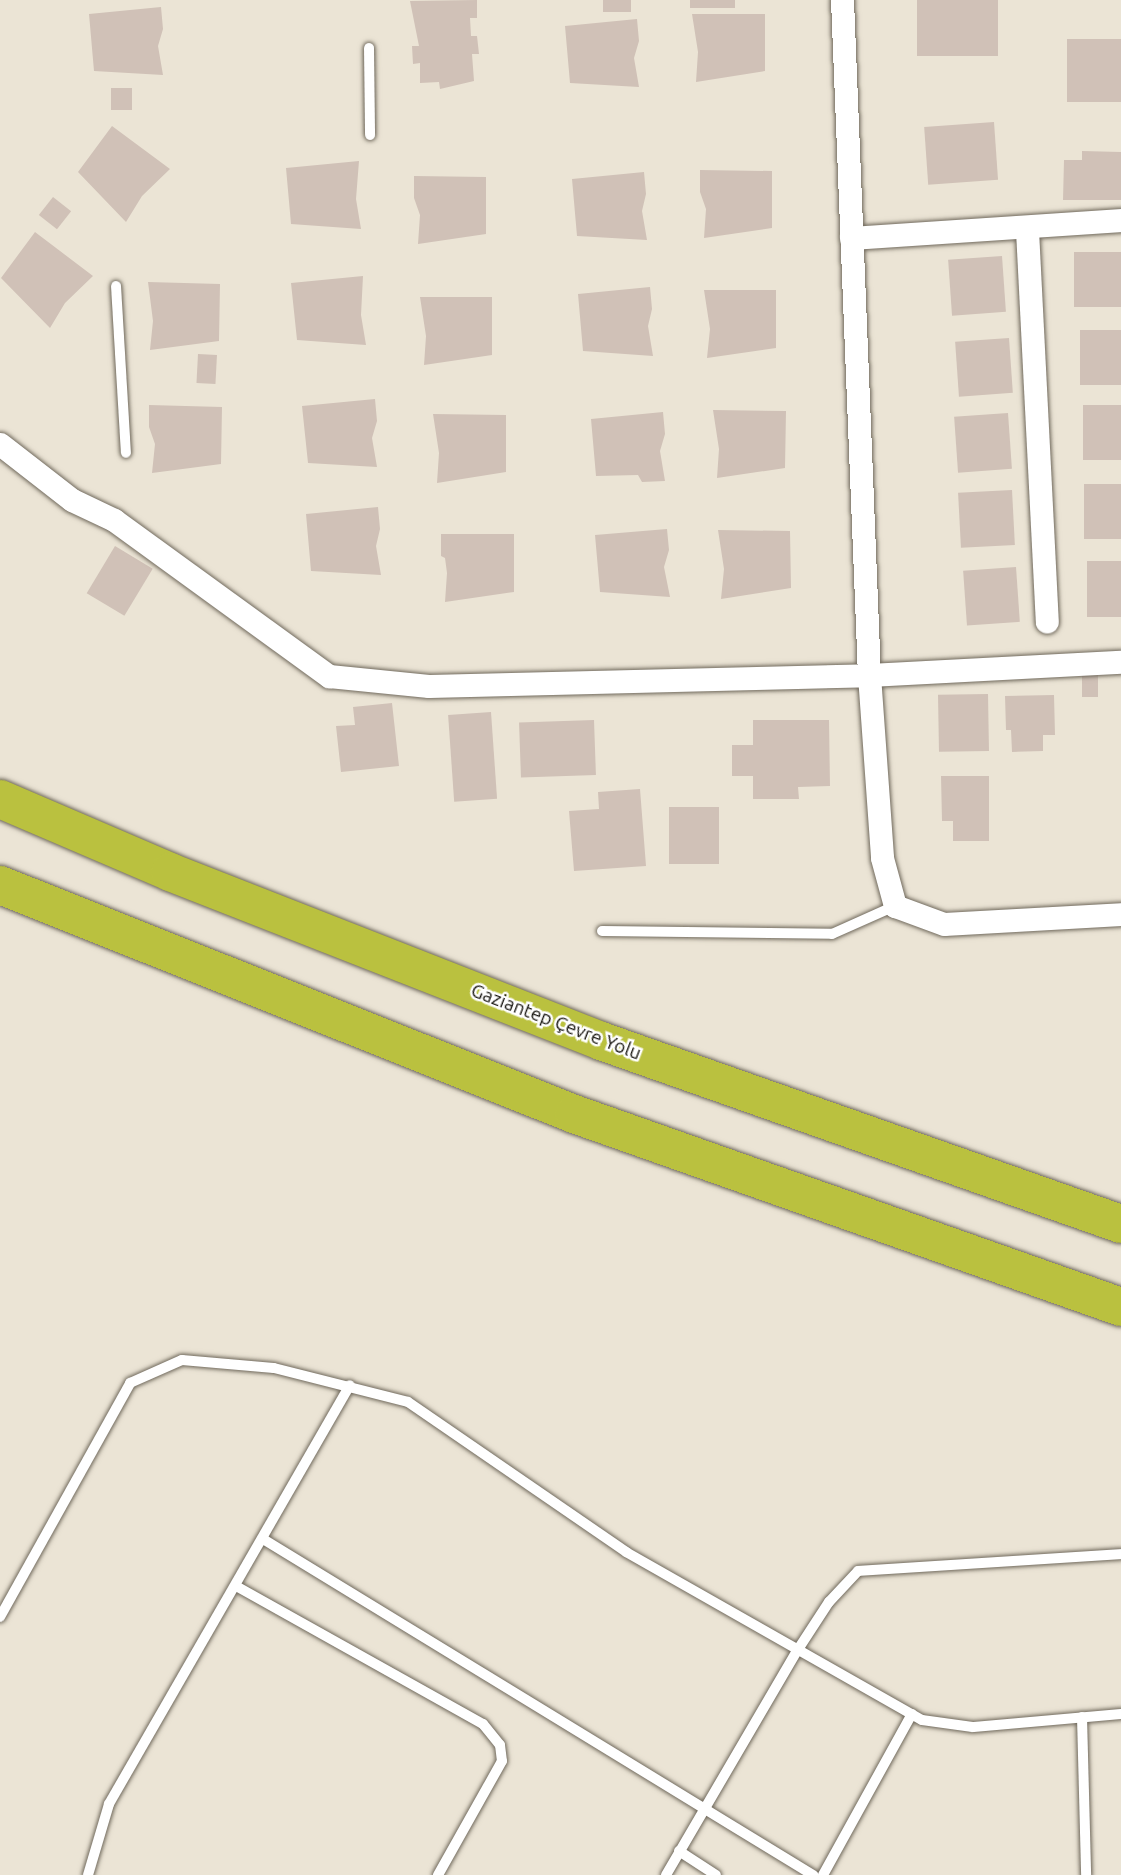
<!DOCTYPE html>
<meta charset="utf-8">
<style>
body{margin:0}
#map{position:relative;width:1121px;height:1875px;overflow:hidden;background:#ebe4d5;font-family:Ubuntu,sans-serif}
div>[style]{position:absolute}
.building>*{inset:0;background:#d0c1b7;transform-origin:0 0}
.roads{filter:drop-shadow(0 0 2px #70695c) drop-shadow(0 0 2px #70695c)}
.lane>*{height:10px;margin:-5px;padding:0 5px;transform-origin:5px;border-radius:5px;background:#fff}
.street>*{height:23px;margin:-11.5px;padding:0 11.5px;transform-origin:11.5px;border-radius:11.5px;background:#fff}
.highway>*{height:38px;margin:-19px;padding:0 19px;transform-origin:19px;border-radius:19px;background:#bac13f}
span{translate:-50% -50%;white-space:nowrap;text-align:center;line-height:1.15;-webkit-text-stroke:5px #fff;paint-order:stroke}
.street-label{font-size:19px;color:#181610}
</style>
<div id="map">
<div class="building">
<div style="clip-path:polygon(477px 0,477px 18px,470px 18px,471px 36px,477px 36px,479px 54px,472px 54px,474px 81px,440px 89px,439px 82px,420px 83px,420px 63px,413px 64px,412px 46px,419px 46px,410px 1px)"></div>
<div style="left:603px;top:0;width:28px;height:12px"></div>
<div style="left:690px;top:0;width:45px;height:8px"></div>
<div style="left:917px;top:0;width:81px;height:56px"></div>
<div style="clip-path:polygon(161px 7px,163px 29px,158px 46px,163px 75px,94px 71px,89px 14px)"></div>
<div style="clip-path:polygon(692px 14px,765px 14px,765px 71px,696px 82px,698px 52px)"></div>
<div style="clip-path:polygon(637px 19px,639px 41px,634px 58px,639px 87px,570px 83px,565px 26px)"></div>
<div style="left:1121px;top:39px;width:63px;height:54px;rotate:90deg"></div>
<div style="left:111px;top:88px;width:21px;height:22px"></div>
<div style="left:994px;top:122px;width:58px;height:70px;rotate:86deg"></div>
<div style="clip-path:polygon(112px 126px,170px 169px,142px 196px,126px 222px,78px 172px)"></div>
<div style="clip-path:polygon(1082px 151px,1121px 152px,1121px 200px,1063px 200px,1064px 160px,1082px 160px)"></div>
<div style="clip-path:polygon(359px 161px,356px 199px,361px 229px,291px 224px,286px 168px)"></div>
<div style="clip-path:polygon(700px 170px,772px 171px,772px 228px,704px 238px,706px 209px,700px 192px)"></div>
<div style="clip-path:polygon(644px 172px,646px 194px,642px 211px,647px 240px,577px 236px,572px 179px)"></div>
<div style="clip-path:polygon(414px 176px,486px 177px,486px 234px,418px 244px,420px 215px,414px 198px)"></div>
<div style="left:53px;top:197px;width:23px;height:23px;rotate:38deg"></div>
<div style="clip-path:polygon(35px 232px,93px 276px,65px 303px,50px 328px,1px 278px)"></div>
<div style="left:1121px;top:252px;width:55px;height:47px;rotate:90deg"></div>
<div style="left:1002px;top:256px;width:56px;height:54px;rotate:86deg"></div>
<div style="clip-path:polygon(363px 276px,361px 315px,366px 345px,297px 340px,291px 283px)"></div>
<div style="clip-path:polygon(148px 282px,220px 284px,219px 341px,150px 350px,153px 321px)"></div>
<div style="clip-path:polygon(650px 287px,652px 309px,648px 326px,653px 356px,583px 351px,578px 294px)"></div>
<div style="clip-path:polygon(704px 290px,776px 290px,776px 348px,707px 358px,710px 329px)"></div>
<div style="clip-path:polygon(420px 297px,492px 297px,492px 355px,424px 365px,426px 336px)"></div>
<div style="left:1121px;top:330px;width:55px;height:41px;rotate:90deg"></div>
<div style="left:1009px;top:338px;width:55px;height:54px;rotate:86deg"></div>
<div style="left:198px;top:354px;width:19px;height:29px;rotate:3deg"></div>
<div style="clip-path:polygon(375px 399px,377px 421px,372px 438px,377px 467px,308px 463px,302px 406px)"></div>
<div style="clip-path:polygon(149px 405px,222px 407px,221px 464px,152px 473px,155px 444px,149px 427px)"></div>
<div style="left:1121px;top:405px;width:55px;height:38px;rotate:90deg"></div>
<div style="clip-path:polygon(713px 410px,786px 411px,785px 468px,717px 478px,719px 449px)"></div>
<div style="clip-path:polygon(663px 412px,665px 434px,660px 451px,665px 481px,642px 482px,638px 475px,596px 476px,591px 419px)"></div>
<div style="left:1008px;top:413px;width:56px;height:54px;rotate:86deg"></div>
<div style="clip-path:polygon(433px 414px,506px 415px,506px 472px,437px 483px,439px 453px)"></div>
<div style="left:1121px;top:484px;width:55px;height:37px;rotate:90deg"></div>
<div style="left:1012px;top:490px;width:55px;height:54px;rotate:87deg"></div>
<div style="clip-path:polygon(378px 507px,380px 529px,376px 546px,381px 575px,311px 571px,306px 514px)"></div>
<div style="clip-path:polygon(667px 529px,669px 550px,664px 567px,670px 597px,600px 592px,595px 535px)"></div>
<div style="clip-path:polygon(718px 530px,790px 531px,791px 588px,721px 599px,724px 569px)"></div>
<div style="clip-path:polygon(441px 534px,514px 534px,514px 592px,445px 602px,447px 573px,445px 558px,441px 556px)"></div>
<div style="left:115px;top:546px;width:44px;height:55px;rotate:31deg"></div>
<div style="left:1121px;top:561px;width:56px;height:34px;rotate:90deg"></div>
<div style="left:1016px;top:567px;width:55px;height:53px;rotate:86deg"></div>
<div style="left:1082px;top:671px;width:16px;height:26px"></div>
<div style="left:988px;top:694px;width:57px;height:50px;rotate:89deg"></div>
<div style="clip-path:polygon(1054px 695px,1055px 735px,1043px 735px,1043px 751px,1012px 752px,1011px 730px,1006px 730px,1005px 696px)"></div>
<div style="clip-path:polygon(392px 703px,399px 766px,341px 772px,336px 726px,355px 725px,353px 707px)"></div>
<div style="left:491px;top:712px;width:87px;height:43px;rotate:86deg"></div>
<div style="left:594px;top:720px;width:55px;height:75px;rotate:88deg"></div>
<div style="clip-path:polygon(753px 720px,829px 720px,830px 786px,798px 787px,799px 799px,753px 799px,753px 776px,732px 776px,732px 745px,753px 745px)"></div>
<div style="clip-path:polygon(941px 776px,989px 776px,989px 841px,953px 841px,953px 821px,942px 821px)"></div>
<div style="clip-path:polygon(640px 789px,646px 866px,574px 871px,569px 811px,599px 809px,598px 792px)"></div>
<div style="left:669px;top:807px;width:50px;height:57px"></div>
</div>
<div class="roads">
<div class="lane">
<div style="left:369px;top:48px;width:87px;rotate:89.3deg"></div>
<div style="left:116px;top:286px;width:167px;rotate:86.6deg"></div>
<div style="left:602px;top:931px;width:230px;rotate:0.7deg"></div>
<div style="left:832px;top:934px;width:69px;rotate:-24deg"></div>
<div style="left:263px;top:1539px;width:645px;rotate:31.42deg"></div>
<div style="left:236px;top:1586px;width:283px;rotate:29.2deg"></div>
<div style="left:483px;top:1724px;width:27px;rotate:51deg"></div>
<div style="left:500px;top:1745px;width:16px;rotate:83deg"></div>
<div style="left:502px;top:1761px;width:131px;rotate:119.3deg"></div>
<div style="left:0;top:1617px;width:268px;rotate:-60.9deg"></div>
<div style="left:130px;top:1383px;width:57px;rotate:-23.9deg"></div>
<div style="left:182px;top:1360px;width:92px;rotate:5deg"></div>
<div style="left:274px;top:1368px;width:138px;rotate:14.2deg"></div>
<div style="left:408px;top:1402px;width:265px;rotate:34.5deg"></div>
<div style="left:626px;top:1552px;width:340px;rotate:29.6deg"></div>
<div style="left:922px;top:1720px;width:51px;rotate:7.8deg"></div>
<div style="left:973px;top:1727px;width:149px;rotate:-5deg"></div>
<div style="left:1082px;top:1717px;width:158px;rotate:88.5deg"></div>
<div style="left:679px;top:1851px;width:44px;rotate:33deg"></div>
<div style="left:88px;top:1875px;width:74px;rotate:-73.5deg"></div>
<div style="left:109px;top:1804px;width:483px;rotate:-60.1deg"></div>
<div style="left:666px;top:1875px;width:259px;rotate:-59.7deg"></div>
<div style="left:797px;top:1651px;width:59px;rotate:-56.9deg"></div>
<div style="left:829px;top:1602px;width:42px;rotate:-46.9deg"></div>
<div style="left:858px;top:1571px;width:264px;rotate:-3.7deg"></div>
<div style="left:823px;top:1875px;width:184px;rotate:-61.1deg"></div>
</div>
<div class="street">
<div style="left:842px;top:0;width:676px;rotate:87.71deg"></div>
<div style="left:869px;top:675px;width:183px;rotate:85.9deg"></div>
<div style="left:882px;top:858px;width:50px;rotate:74.8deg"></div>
<div style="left:895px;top:906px;width:52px;rotate:20.2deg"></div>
<div style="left:944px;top:924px;width:177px;rotate:-3.2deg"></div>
<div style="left:1027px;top:230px;width:392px;rotate:87.1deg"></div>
<div style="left:851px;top:238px;width:271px;rotate:-3.8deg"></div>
<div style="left:0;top:444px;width:91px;rotate:37.9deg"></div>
<div style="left:72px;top:500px;width:47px;rotate:25.5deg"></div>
<div style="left:114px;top:520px;width:266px;rotate:36deg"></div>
<div style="left:329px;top:676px;width:100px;rotate:5.7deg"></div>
<div style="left:429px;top:686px;width:440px;rotate:-1.4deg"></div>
<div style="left:869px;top:675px;width:252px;rotate:-3deg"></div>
</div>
<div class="highway">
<div style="left:0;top:799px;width:185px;rotate:23.2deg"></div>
<div style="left:170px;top:872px;width:463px;rotate:21.4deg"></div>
<div style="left:601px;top:1041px;width:551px;rotate:19.39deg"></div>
<div style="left:0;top:885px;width:618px;rotate:21.75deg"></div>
<div style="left:574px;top:1114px;width:580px;rotate:19.43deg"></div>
</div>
</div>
<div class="street-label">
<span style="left:556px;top:1022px;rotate:21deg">Gaziantep Çevre Yolu</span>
</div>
</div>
